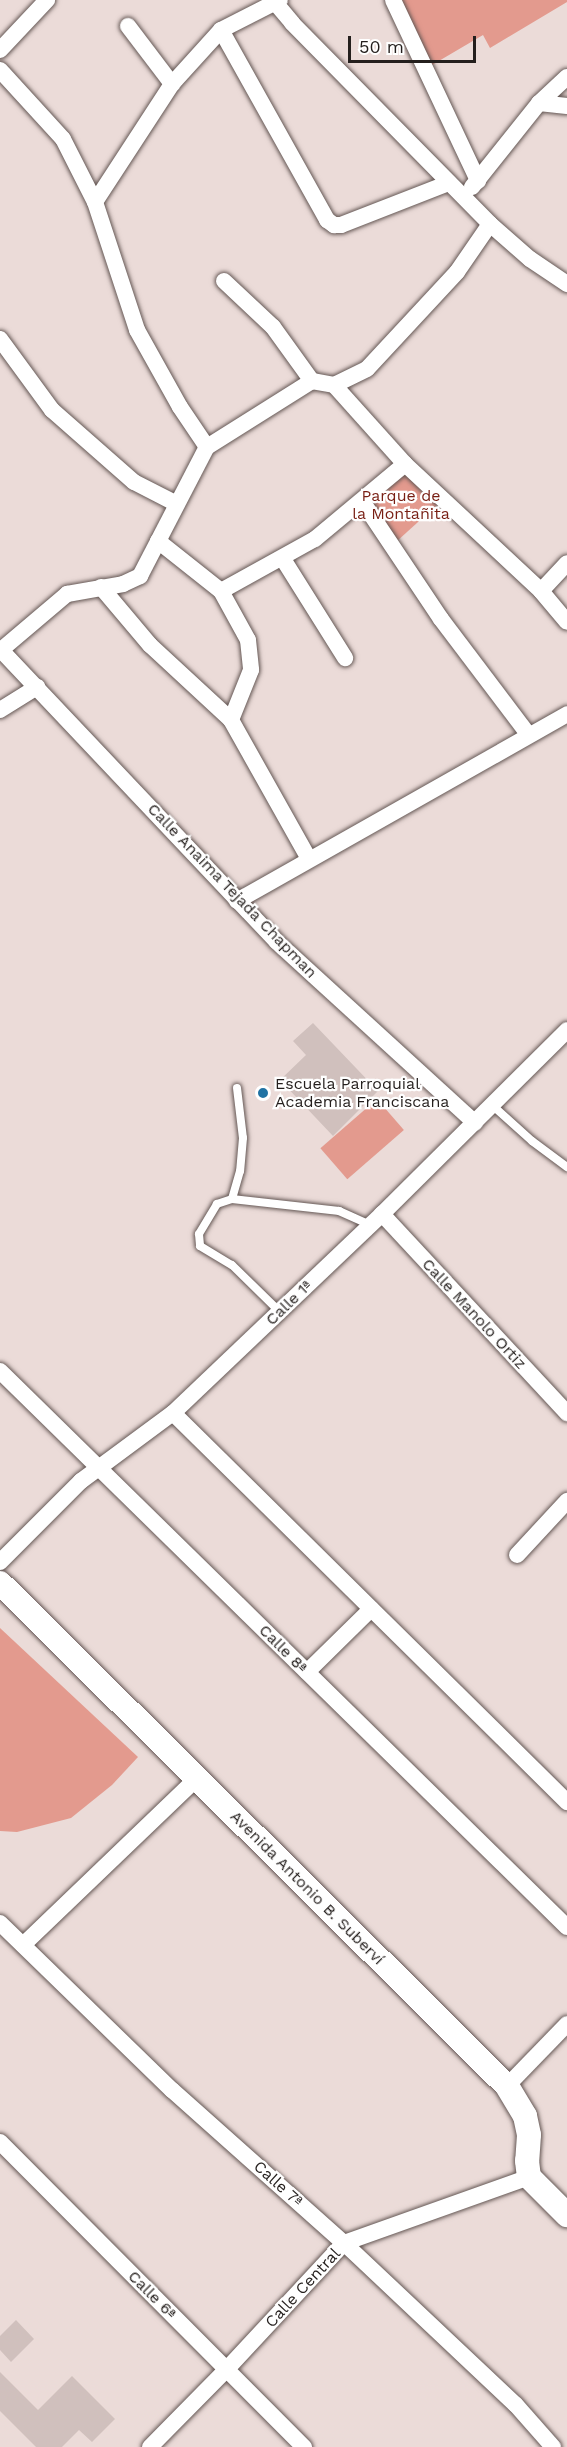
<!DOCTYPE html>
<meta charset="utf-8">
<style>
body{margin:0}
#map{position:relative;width:567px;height:2447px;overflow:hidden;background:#ebdbd8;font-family:"Work Sans",sans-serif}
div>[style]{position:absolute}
.green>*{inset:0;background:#e39a8e;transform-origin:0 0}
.building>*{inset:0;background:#d0c0bd}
.roads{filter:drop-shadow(0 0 2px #645754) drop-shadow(0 0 2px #645754)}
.service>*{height:8px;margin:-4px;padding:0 4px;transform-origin:4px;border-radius:4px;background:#fff}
.minor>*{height:16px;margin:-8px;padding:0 8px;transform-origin:8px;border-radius:8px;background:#fff}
.secondary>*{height:24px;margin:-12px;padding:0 12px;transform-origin:12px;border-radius:12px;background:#fff}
.dots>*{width:16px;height:16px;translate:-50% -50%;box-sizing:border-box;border:3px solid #fff;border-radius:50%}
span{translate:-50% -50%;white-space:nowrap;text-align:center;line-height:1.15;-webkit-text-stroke:4.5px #fff;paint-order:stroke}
.park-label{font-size:16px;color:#781e13}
.street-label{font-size:16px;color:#241f1d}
.poi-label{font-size:16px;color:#241f1d}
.left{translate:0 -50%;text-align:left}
.scale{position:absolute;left:348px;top:36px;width:128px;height:27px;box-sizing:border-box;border:3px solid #241f1d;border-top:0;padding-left:8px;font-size:18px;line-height:21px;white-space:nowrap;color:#241f1d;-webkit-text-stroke:4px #fff;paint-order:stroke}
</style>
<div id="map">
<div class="green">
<div style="clip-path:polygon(399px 0,567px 0,567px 2px,490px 48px,483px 35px,432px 65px)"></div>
<div style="clip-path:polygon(404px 470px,439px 503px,396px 542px,368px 502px)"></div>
<div style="left:377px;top:1099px;width:41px;height:75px;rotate:49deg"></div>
<div style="clip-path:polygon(0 1628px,138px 1757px,112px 1785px,71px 1818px,17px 1832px,0 1831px)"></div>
</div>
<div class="building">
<div style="clip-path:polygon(313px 1023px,378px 1091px,333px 1136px,280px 1080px,306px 1055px,293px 1041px)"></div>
<div style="clip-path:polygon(16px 2320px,34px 2339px,11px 2362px,0 2350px,0 2336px)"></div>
<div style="clip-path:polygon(0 2372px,38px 2410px,72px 2376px,115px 2419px,92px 2442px,79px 2430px,62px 2447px,36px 2447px,0 2411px)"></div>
</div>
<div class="roads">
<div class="service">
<div style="left:237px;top:1088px;width:50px;rotate:83.2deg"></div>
<div style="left:243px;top:1138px;width:33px;rotate:95deg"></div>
<div style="left:240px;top:1171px;width:29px;rotate:106deg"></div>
<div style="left:232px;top:1199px;width:16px;rotate:162deg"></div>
<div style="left:217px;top:1204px;width:35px;rotate:121deg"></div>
<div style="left:199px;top:1234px;width:12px;rotate:85deg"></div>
<div style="left:200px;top:1246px;width:37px;rotate:31deg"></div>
<div style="left:232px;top:1265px;width:67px;rotate:44.4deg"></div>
<div style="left:492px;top:1105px;width:54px;rotate:42deg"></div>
<div style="left:532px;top:1141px;width:44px;rotate:36.6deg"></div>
<div style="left:232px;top:1199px;width:108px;rotate:6.4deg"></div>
<div style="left:339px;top:1211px;width:34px;rotate:24deg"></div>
</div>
<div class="minor">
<div style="left:273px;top:0;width:30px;rotate:50deg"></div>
<div style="left:292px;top:23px;width:282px;rotate:45.4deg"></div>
<div style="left:490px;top:224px;width:53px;rotate:41.2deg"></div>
<div style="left:530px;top:259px;width:45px;rotate:34deg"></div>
<div style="left:393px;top:0;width:200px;rotate:64.8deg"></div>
<div style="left:128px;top:26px;width:73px;rotate:52.8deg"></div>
<div style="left:221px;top:30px;width:218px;rotate:60.8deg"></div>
<div style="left:327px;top:220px;width:9px;rotate:36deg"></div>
<div style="left:334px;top:225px;width:7px"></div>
<div style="left:341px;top:225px;width:116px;rotate:-21.3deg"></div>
<div style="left:0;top:50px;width:69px;rotate:-46.8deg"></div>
<div style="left:0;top:70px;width:93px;rotate:47.6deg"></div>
<div style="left:63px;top:139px;width:71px;rotate:63.1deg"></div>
<div style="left:95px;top:202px;width:135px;rotate:71.8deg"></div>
<div style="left:137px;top:330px;width:88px;rotate:60.8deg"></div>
<div style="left:180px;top:407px;width:48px;rotate:56deg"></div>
<div style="left:539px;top:103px;width:28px;rotate:6deg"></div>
<div style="left:472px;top:187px;width:107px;rotate:-51.4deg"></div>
<div style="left:539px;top:103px;width:38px;rotate:-43deg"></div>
<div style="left:95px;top:202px;width:141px;rotate:-56.9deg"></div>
<div style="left:172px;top:84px;width:73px;rotate:-47.8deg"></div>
<div style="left:221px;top:30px;width:66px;rotate:-27deg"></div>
<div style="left:490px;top:224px;width:58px;rotate:124.5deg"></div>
<div style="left:457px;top:272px;width:132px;rotate:132.9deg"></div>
<div style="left:367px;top:369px;width:37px;rotate:154deg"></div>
<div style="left:334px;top:385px;width:106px;rotate:48.1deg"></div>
<div style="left:405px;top:464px;width:186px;rotate:43deg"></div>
<div style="left:541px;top:591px;width:40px;rotate:50deg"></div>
<div style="left:224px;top:281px;width:67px;rotate:43.2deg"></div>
<div style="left:273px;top:327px;width:67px;rotate:54.2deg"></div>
<div style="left:0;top:339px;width:88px;rotate:53.8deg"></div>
<div style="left:52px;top:410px;width:109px;rotate:41.3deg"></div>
<div style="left:134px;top:482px;width:48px;rotate:27.1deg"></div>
<div style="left:362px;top:501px;width:142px;rotate:56.2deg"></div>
<div style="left:441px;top:619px;width:144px;rotate:52.9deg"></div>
<div style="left:158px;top:541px;width:80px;rotate:38.4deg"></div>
<div style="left:221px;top:591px;width:56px;rotate:61.1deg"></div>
<div style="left:248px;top:640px;width:30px;rotate:84deg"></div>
<div style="left:251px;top:670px;width:54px;rotate:111.8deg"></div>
<div style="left:283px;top:559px;width:117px;rotate:57.9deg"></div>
<div style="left:101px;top:587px;width:76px;rotate:49.8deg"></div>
<div style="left:150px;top:645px;width:110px;rotate:42.8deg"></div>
<div style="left:231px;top:720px;width:159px;rotate:60.7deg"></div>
<div style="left:221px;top:591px;width:107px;rotate:-29deg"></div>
<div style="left:315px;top:539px;width:117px;rotate:-39.8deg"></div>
<div style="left:541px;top:591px;width:38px;rotate:-47deg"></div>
<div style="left:0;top:649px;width:403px;rotate:46.6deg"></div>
<div style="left:277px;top:942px;width:268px;rotate:42.4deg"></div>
<div style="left:1px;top:650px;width:87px;rotate:-40.3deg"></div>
<div style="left:67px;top:594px;width:57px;rotate:-10.1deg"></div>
<div style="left:123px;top:584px;width:19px;rotate:-25deg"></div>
<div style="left:140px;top:576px;width:145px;rotate:-62.6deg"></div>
<div style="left:207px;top:447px;width:124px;rotate:-32.2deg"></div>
<div style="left:312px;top:381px;width:22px;rotate:10deg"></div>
<div style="left:0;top:710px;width:44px;rotate:-31.9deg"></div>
<div style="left:237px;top:901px;width:379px;rotate:-29.5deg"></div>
<div style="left:382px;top:1214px;width:272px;rotate:47.1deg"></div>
<div style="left:0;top:1371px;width:794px;rotate:44.44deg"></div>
<div style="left:173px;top:1413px;width:554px;rotate:44.63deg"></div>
<div style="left:517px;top:1555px;width:74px;rotate:-47.2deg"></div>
<div style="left:0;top:1562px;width:115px;rotate:-45deg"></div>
<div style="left:81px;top:1481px;width:114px;rotate:-36.5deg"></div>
<div style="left:173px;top:1413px;width:289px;rotate:-43.6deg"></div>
<div style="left:382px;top:1214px;width:261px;rotate:-44.8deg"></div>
<div style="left:307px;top:1672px;width:90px;rotate:-44.5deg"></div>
<div style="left:0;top:1923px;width:240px;rotate:44.2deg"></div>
<div style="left:172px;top:2090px;width:230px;rotate:41.7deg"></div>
<div style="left:344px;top:2243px;width:236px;rotate:43.3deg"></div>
<div style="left:516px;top:2405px;width:56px;rotate:48.6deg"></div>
<div style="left:23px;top:1945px;width:240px;rotate:-43.8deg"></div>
<div style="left:507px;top:2086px;width:86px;rotate:-45.9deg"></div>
<div style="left:0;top:2142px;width:431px;rotate:45.1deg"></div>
<div style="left:150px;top:2447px;width:108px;rotate:-45.4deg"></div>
<div style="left:226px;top:2370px;width:173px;rotate:-47.1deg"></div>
<div style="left:344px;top:2243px;width:196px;rotate:-19.6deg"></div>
</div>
<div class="secondary">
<div style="left:0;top:1583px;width:714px;rotate:44.77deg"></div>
<div style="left:507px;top:2086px;width:35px;rotate:59deg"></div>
<div style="left:525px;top:2116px;width:19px;rotate:78deg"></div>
<div style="left:529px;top:2135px;width:26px;rotate:94deg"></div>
<div style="left:527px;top:2161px;width:16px;rotate:83deg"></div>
<div style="left:529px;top:2177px;width:54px;rotate:45deg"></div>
</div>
</div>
<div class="dots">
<div style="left:263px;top:1093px;background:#2072a3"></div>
</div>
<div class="park-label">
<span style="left:401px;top:505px">Parque de<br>la Montañita</span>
</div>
<div class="street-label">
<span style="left:232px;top:891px;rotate:46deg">Calle Anaima Tejada Chapman</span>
<span style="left:289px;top:1303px;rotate:-44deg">Calle 1ª</span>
<span style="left:474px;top:1314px;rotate:47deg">Calle Manolo Ortiz</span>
<span style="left:283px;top:1649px;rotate:45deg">Calle 8ª</span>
<span style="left:307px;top:1888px;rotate:45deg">Avenida Antonio B. Suberví</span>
<span style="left:278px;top:2184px;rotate:42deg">Calle 7ª</span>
<span style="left:303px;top:2288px;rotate:-47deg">Calle Central</span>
<span style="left:152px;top:2295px;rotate:45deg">Calle 6ª</span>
</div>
<div class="poi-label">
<span class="left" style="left:275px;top:1093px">Escuela Parroquial<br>Academia Franciscana</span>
</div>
<div class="scale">50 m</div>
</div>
